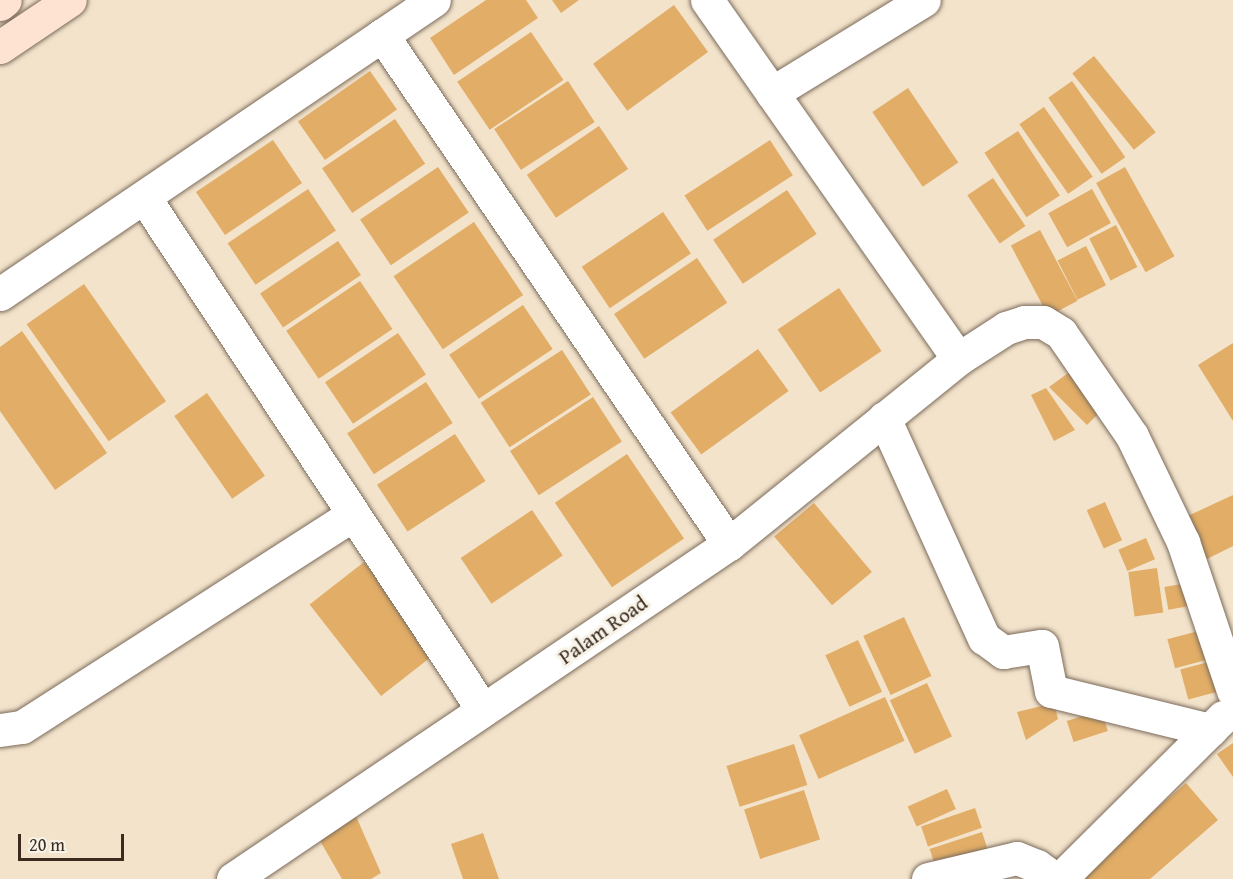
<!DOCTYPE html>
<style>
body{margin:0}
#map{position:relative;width:1233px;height:879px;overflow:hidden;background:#f3e3cb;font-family:"Gentium Book Plus",serif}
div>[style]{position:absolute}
.building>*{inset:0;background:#e1ad67;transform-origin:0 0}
.roads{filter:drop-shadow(0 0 2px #7b6b5b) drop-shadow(0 0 2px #7b6b5b)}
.street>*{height:33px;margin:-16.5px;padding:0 16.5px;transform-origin:16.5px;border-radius:16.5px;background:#fff}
.secondary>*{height:33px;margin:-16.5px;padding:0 16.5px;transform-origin:16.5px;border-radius:16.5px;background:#fee3d2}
span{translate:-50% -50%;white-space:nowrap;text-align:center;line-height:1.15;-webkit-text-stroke:6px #f7f3e8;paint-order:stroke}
.street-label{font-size:21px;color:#3b2a1e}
.scale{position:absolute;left:18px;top:834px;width:106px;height:27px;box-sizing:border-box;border:3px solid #3b2a1e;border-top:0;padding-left:8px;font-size:18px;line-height:21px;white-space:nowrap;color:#3b2a1e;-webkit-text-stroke:4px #f7f3e8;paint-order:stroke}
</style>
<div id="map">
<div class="building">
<div style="clip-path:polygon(486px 0,526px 0,538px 18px,454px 75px,430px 38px)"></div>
<div style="clip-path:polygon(552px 0,579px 0,561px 13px)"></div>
<div style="left:674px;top:5px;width:58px;height:100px;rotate:54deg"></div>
<div style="left:531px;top:32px;width:58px;height:89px;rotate:56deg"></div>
<div style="left:1094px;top:56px;width:98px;height:28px;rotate:51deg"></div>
<div style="left:370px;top:71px;width:47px;height:88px;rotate:55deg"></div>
<div style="left:568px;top:81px;width:49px;height:88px;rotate:57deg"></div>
<div style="left:1072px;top:81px;width:93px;height:29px;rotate:55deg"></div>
<div style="left:908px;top:88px;width:90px;height:43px;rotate:56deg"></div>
<div style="left:1044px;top:107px;width:85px;height:30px;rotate:55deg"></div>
<div style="left:395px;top:119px;width:54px;height:88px;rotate:56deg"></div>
<div style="left:599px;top:126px;width:52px;height:87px;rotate:56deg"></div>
<div style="left:1018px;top:131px;width:77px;height:40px;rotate:57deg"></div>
<div style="left:273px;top:140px;width:52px;height:93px;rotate:56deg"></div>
<div style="left:770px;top:140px;width:42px;height:102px;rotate:57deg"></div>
<div style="left:438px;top:167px;width:55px;height:94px;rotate:56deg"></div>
<div style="left:1125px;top:167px;width:102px;height:33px;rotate:61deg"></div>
<div style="left:993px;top:178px;width:58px;height:31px;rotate:56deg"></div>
<div style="left:308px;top:189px;width:50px;height:97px;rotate:56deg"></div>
<div style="left:1092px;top:189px;width:39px;height:50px;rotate:61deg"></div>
<div style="left:787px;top:190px;width:53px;height:89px;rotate:56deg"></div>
<div style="left:663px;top:212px;width:50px;height:98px;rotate:56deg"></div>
<div style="left:474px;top:222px;width:88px;height:97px;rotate:56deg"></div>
<div style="left:1116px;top:225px;width:47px;height:30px;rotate:63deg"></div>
<div style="left:1040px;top:230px;width:80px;height:33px;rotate:62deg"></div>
<div style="left:338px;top:241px;width:41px;height:94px;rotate:56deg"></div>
<div style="left:1086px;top:246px;width:44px;height:32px;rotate:63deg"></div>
<div style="left:697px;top:258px;width:54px;height:100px;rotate:56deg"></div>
<div style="left:360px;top:281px;width:58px;height:89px;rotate:56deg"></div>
<div style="left:84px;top:284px;width:143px;height:70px;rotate:55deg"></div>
<div style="left:839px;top:288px;width:76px;height:74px;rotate:56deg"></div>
<div style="left:523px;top:305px;width:53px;height:89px;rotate:56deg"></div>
<div style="clip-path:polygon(22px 331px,107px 453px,55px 490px,0 411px,0 347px)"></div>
<div style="left:398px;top:333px;width:50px;height:88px;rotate:56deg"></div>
<div style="clip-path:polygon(1233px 343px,1233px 421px,1198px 365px)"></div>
<div style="left:758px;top:349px;width:52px;height:108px;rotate:54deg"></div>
<div style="left:562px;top:350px;width:53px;height:97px;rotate:57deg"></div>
<div style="clip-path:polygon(1075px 368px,1105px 407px,1087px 425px,1049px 387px)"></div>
<div style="left:426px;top:382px;width:49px;height:94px;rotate:57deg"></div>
<div style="clip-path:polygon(1046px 388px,1075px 430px,1054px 441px,1031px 395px)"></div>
<div style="left:207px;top:393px;width:101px;height:40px;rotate:55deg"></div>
<div style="left:593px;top:397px;width:53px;height:99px;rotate:57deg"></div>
<div style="left:455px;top:434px;width:56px;height:93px;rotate:57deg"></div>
<div style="left:627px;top:454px;width:102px;height:87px;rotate:56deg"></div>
<div style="clip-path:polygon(1233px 495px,1233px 546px,1199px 563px,1179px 520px)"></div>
<div style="left:1105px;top:502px;width:42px;height:20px;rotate:66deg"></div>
<div style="left:814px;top:503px;width:90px;height:52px;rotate:50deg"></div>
<div style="left:532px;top:510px;width:55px;height:86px;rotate:56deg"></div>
<div style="left:1146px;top:538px;width:23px;height:30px;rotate:67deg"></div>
<div style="left:364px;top:562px;width:116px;height:69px;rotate:52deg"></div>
<div style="left:1157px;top:568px;width:45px;height:29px;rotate:82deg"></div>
<div style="left:1187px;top:583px;width:23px;height:23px;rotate:80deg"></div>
<div style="left:904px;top:617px;width:65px;height:45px;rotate:65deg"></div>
<div style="left:1206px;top:629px;width:30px;height:40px;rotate:75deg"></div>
<div style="left:858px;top:640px;width:57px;height:36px;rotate:65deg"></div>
<div style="left:1216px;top:660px;width:31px;height:37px;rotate:75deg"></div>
<div style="left:927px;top:683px;width:59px;height:41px;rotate:65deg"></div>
<div style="left:885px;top:697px;width:48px;height:94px;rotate:66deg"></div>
<div style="clip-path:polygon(1054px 703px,1058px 719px,1026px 740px,1017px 712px)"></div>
<div style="left:1101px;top:710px;width:22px;height:36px;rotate:72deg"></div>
<div style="clip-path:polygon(1233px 743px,1233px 777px,1217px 754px)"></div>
<div style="left:794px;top:744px;width:43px;height:71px;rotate:72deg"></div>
<div style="clip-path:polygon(1186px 783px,1218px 820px,1150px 879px,1075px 879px)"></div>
<div style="left:947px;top:789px;width:22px;height:43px;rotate:66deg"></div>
<div style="left:804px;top:790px;width:52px;height:63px;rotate:72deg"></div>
<div style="left:975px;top:808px;width:21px;height:57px;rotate:71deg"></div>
<div style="clip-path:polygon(355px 814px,381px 873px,371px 879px,342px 879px,319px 839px)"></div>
<div style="left:982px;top:832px;width:22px;height:55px;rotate:72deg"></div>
<div style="clip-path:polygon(483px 833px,499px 879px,463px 879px,451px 844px)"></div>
</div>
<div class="roads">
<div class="street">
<div style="left:707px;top:0;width:438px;rotate:55deg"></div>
<div style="left:382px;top:35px;width:616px;rotate:55.72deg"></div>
<div style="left:772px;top:93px;width:178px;rotate:-31.5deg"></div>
<div style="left:144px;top:197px;width:615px;rotate:56.54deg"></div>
<div style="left:0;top:294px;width:524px;rotate:-34.11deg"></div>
<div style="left:884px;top:418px;width:242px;rotate:65.6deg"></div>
<div style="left:984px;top:638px;width:24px;rotate:36deg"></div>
<div style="left:1003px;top:652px;width:39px;rotate:-9deg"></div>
<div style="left:1042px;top:646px;width:46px;rotate:78.7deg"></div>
<div style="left:1051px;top:691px;width:164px;rotate:13.8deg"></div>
<div style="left:0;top:730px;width:22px;rotate:-8deg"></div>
<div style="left:22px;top:727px;width:394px;rotate:-32.7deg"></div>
<div style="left:233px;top:879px;width:599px;rotate:-34.04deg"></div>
<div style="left:729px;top:544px;width:294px;rotate:-38.9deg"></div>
<div style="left:958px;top:359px;width:57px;rotate:-32.9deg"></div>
<div style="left:1006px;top:328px;width:19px;rotate:-18deg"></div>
<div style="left:1024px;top:322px;width:19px"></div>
<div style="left:1043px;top:322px;width:21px;rotate:31deg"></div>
<div style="left:1061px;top:333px;width:125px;rotate:55.4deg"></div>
<div style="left:1132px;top:436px;width:118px;rotate:64.3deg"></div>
<div style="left:1183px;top:542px;width:157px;rotate:71.4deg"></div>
<div style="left:928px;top:879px;width:91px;rotate:-13.3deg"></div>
<div style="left:1017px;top:858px;width:22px;rotate:22deg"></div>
<div style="left:1037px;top:866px;width:22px;rotate:36deg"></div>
<div style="left:1060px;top:879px;width:230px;rotate:-44.8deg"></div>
</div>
<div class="secondary">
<div style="left:0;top:4px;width:6px;rotate:-39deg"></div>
<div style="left:0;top:47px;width:84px;rotate:-33.9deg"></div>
</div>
</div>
<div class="street-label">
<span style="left:603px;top:630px;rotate:-35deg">Palam Road</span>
</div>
<div class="scale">20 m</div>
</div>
